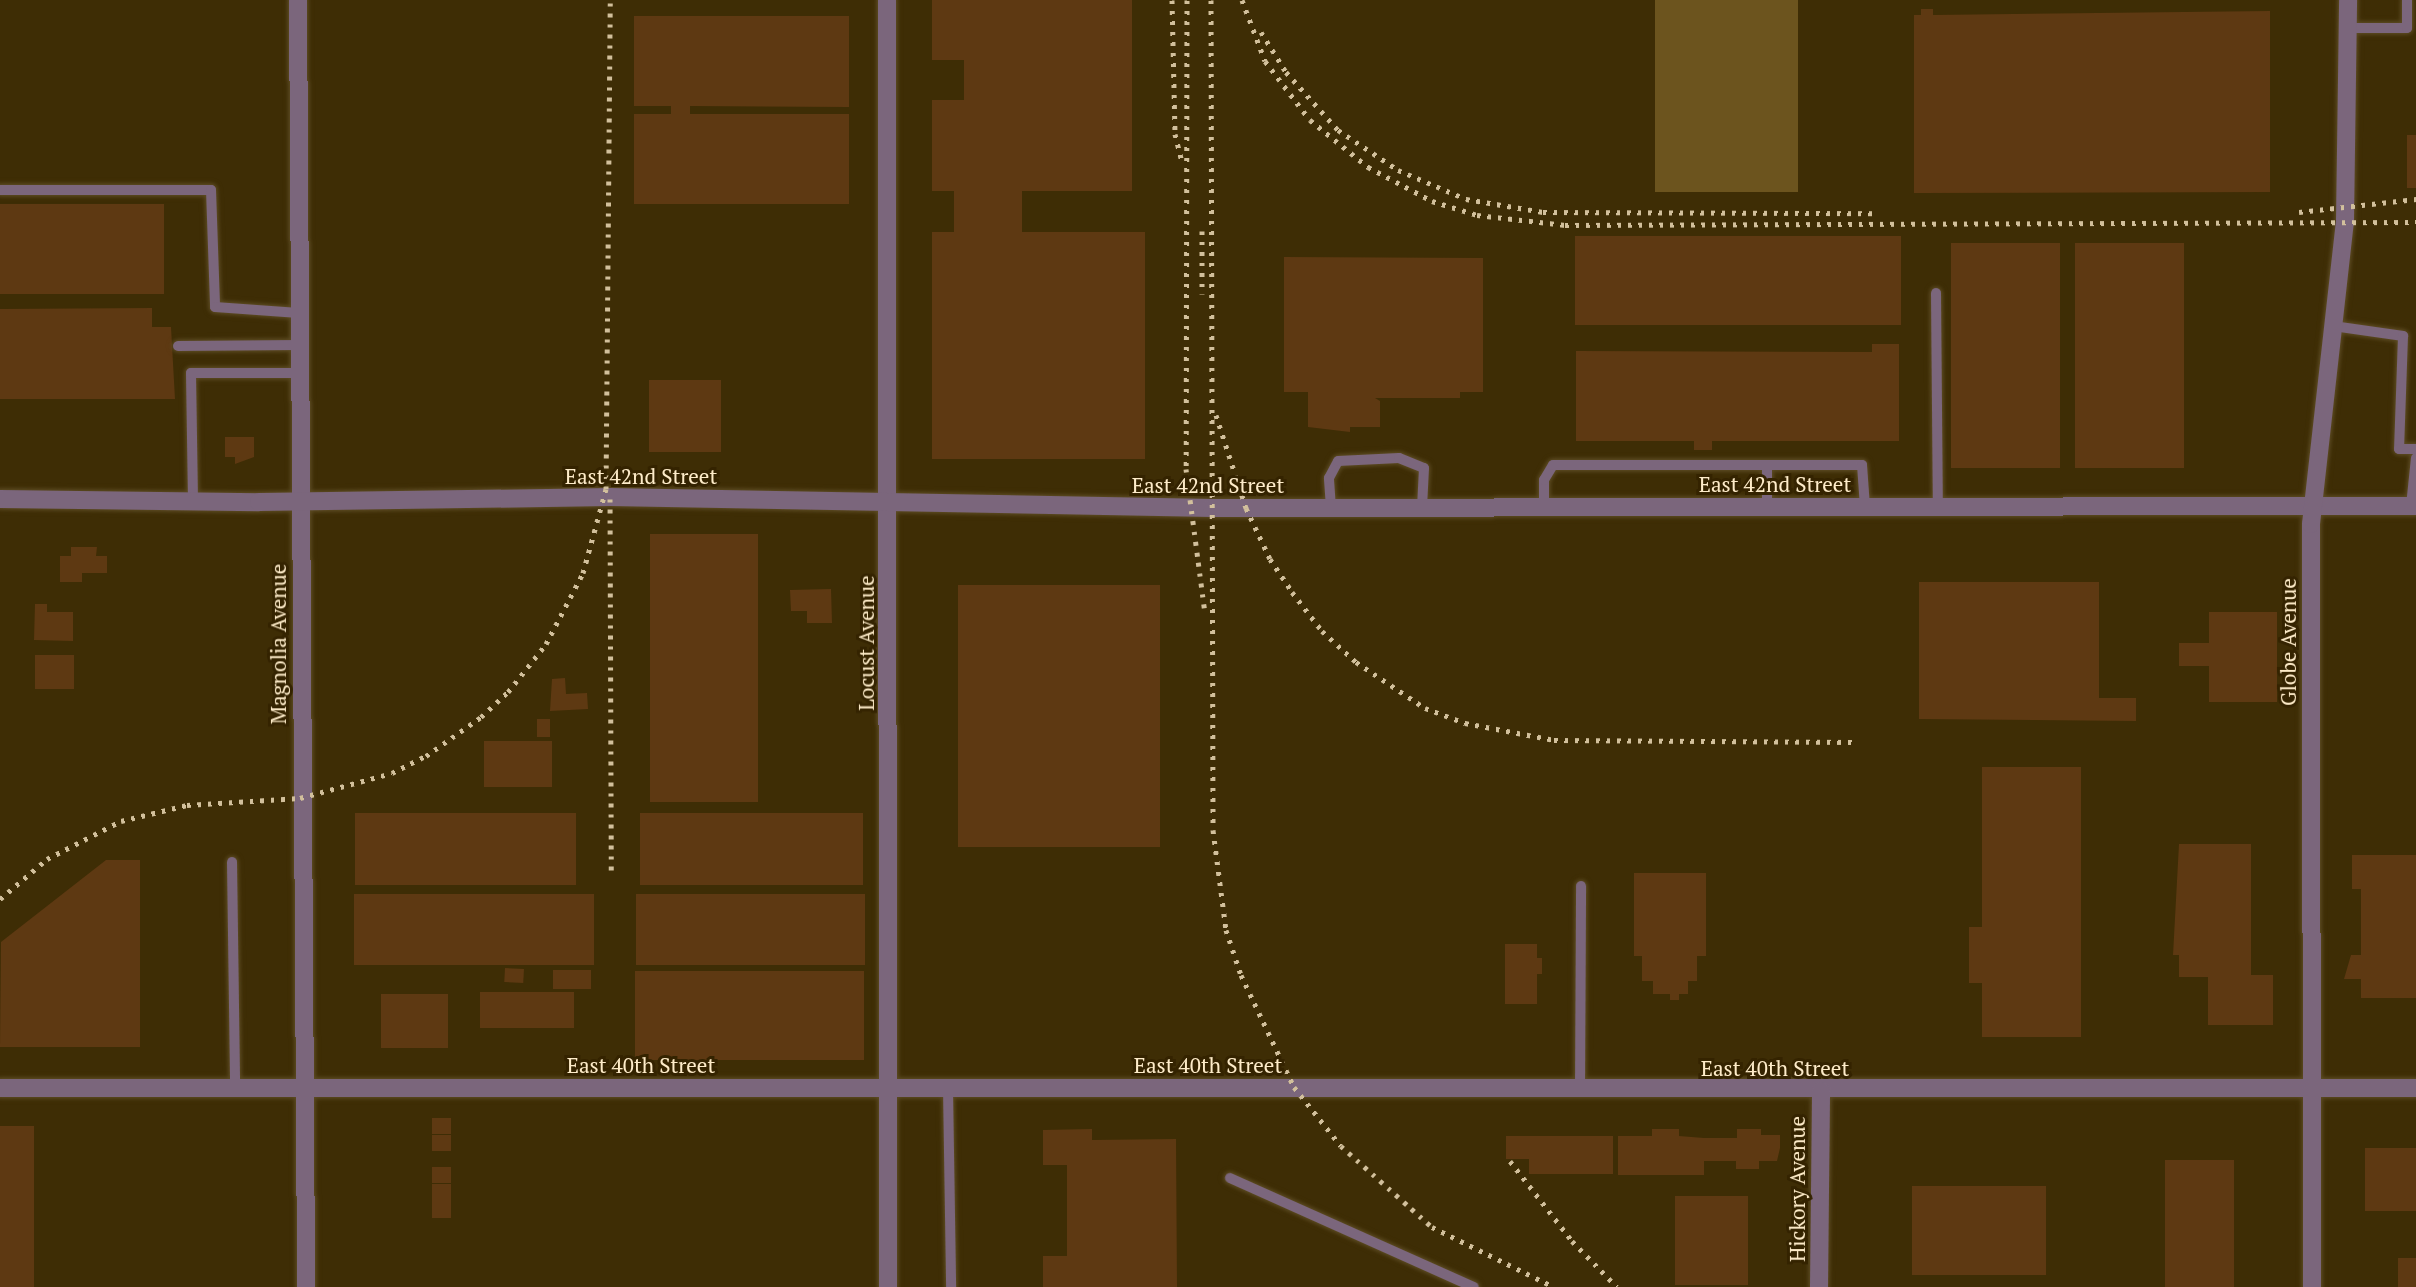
<!DOCTYPE html>
<style>
body{margin:0}
#map{position:relative;width:2416px;height:1287px;overflow:hidden;background:#3e2d05;font-family:"PT Serif",serif}
div>[style]{position:absolute}
.green>*{inset:0;background:#6c541e;transform-origin:0 0}
.building>*{inset:0;background:#5e3912;transform-origin:0 0}
.roads{filter:drop-shadow(0 0 2px #5d4c24) drop-shadow(0 0 2px #5d4c24)}
.lane>*{height:10px;margin:-5px;padding:0 5px;transform-origin:5px;border-radius:5px;background:#7b667c}
.street>*{height:18px;margin:-9px;padding:0 9px;transform-origin:9px;border-radius:9px;background:#7b667c}
.rail>*{height:5px;margin-top:-2.5px;transform-origin:0;background:repeating-linear-gradient(90deg,#d2c09c 0 3.5px,transparent 0 10.5px)}
span{translate:-50% -50%;white-space:nowrap;text-align:center;line-height:1.15;-webkit-text-stroke:6px #342300;paint-order:stroke}
.street-label{font-size:21px;color:#feecc9}
</style>
<div id="map">
<div class="green">
<div style="left:1655px;top:0;width:143px;height:192px"></div>
</div>
<div class="building">
<div style="clip-path:polygon(932px 0,1132px 0,1132px 191px,1022px 191px,1022px 232px,1145px 232px,1145px 459px,932px 459px,932px 232px,954px 232px,954px 191px,932px 191px,932px 100px,964px 100px,964px 60px,932px 60px)"></div>
<div style="clip-path:polygon(1921px 9px,1933px 9px,1933px 15px,2270px 11px,2270px 192px,1914px 193px,1914px 15px,1921px 15px)"></div>
<div style="clip-path:polygon(634px 16px,849px 16px,849px 107px,690px 106px,690px 114px,849px 114px,849px 204px,634px 204px,634px 114px,671px 114px,671px 106px,634px 106px)"></div>
<div style="left:2407px;top:135px;width:9px;height:53px"></div>
<div style="left:0;top:204px;width:164px;height:90px"></div>
<div style="left:1575px;top:236px;width:326px;height:89px"></div>
<div style="left:1951px;top:243px;width:109px;height:225px"></div>
<div style="left:2075px;top:243px;width:109px;height:225px"></div>
<div style="clip-path:polygon(1284px 257px,1483px 258px,1483px 392px,1460px 392px,1460px 398px,1375px 398px,1380px 401px,1380px 427px,1350px 427px,1350px 432px,1308px 427px,1308px 392px,1284px 392px)"></div>
<div style="clip-path:polygon(152px 308px,152px 327px,171px 327px,175px 399px,0 399px,0 309px)"></div>
<div style="clip-path:polygon(1872px 344px,1899px 344px,1899px 441px,1712px 441px,1712px 450px,1694px 450px,1694px 441px,1576px 441px,1576px 351px,1872px 352px)"></div>
<div style="left:649px;top:380px;width:72px;height:72px"></div>
<div style="clip-path:polygon(225px 437px,254px 437px,254px 457px,235px 464px,235px 457px,225px 457px)"></div>
<div style="left:650px;top:534px;width:108px;height:268px"></div>
<div style="clip-path:polygon(71px 547px,97px 547px,96px 556px,107px 556px,107px 573px,82px 573px,82px 582px,60px 582px,60px 556px,71px 556px)"></div>
<div style="clip-path:polygon(1919px 582px,2099px 582px,2099px 698px,2136px 698px,2136px 721px,1919px 719px)"></div>
<div style="left:958px;top:585px;width:202px;height:262px"></div>
<div style="clip-path:polygon(831px 589px,832px 623px,807px 623px,807px 611px,791px 611px,790px 590px)"></div>
<div style="clip-path:polygon(35px 604px,47px 604px,47px 612px,73px 612px,73px 641px,34px 640px)"></div>
<div style="clip-path:polygon(2209px 612px,2277px 612px,2277px 702px,2209px 702px,2209px 666px,2179px 666px,2179px 643px,2209px 643px)"></div>
<div style="left:35px;top:655px;width:39px;height:34px"></div>
<div style="clip-path:polygon(565px 678px,566px 694px,587px 693px,588px 709px,550px 711px,552px 679px)"></div>
<div style="left:537px;top:719px;width:13px;height:18px"></div>
<div style="left:484px;top:741px;width:68px;height:46px"></div>
<div style="clip-path:polygon(1982px 767px,2081px 767px,2081px 1037px,1982px 1037px,1982px 983px,1969px 983px,1969px 927px,1982px 927px)"></div>
<div style="left:355px;top:813px;width:221px;height:72px"></div>
<div style="left:640px;top:813px;width:223px;height:72px"></div>
<div style="clip-path:polygon(2179px 844px,2251px 844px,2251px 975px,2273px 975px,2273px 1025px,2208px 1025px,2208px 977px,2179px 977px,2179px 955px,2173px 955px)"></div>
<div style="clip-path:polygon(2352px 855px,2416px 855px,2416px 998px,2361px 998px,2361px 979px,2344px 979px,2351px 955px,2361px 955px,2361px 889px,2352px 889px)"></div>
<div style="clip-path:polygon(106px 860px,140px 860px,140px 1047px,0 1047px,1px 942px)"></div>
<div style="clip-path:polygon(1634px 873px,1706px 873px,1706px 956px,1697px 956px,1697px 981px,1688px 981px,1688px 994px,1679px 994px,1679px 1000px,1670px 1000px,1670px 994px,1653px 994px,1653px 981px,1642px 981px,1642px 956px,1634px 956px)"></div>
<div style="left:354px;top:894px;width:240px;height:71px"></div>
<div style="left:636px;top:894px;width:229px;height:71px"></div>
<div style="clip-path:polygon(1505px 944px,1537px 944px,1537px 958px,1542px 958px,1542px 974px,1537px 974px,1537px 1004px,1505px 1004px)"></div>
<div style="left:505px;top:968px;width:19px;height:14px;rotate:3deg"></div>
<div style="left:553px;top:970px;width:38px;height:19px"></div>
<div style="left:635px;top:971px;width:229px;height:89px"></div>
<div style="left:480px;top:992px;width:94px;height:36px"></div>
<div style="left:381px;top:994px;width:67px;height:54px"></div>
<div style="left:432px;top:1118px;width:19px;height:16px"></div>
<div style="left:0;top:1126px;width:34px;height:161px"></div>
<div style="clip-path:polygon(1092px 1129px,1092px 1140px,1176px 1139px,1177px 1287px,1043px 1287px,1043px 1256px,1067px 1256px,1067px 1165px,1043px 1165px,1043px 1130px)"></div>
<div style="clip-path:polygon(1652px 1129px,1679px 1129px,1679px 1136px,1704px 1138px,1737px 1138px,1737px 1129px,1761px 1129px,1761px 1135px,1780px 1135px,1780px 1148px,1777px 1161px,1759px 1161px,1759px 1169px,1736px 1169px,1736px 1161px,1704px 1161px,1704px 1175px,1618px 1175px,1618px 1136px,1652px 1136px)"></div>
<div style="left:432px;top:1135px;width:19px;height:16px"></div>
<div style="clip-path:polygon(1506px 1136px,1613px 1136px,1613px 1174px,1529px 1174px,1529px 1159px,1506px 1159px)"></div>
<div style="left:2365px;top:1148px;width:51px;height:63px"></div>
<div style="left:2165px;top:1160px;width:69px;height:127px"></div>
<div style="left:432px;top:1167px;width:19px;height:16px"></div>
<div style="left:432px;top:1184px;width:19px;height:34px"></div>
<div style="left:1912px;top:1186px;width:134px;height:89px"></div>
<div style="left:1675px;top:1196px;width:73px;height:89px"></div>
<div style="left:2398px;top:1258px;width:18px;height:29px"></div>
</div>
<div class="roads">
<div class="lane">
<div style="left:2348px;top:28px;width:59px"></div>
<div style="left:2407px;top:28px;width:28px;rotate:-90deg"></div>
<div style="left:0;top:190px;width:211px"></div>
<div style="left:211px;top:190px;width:117px;rotate:88deg"></div>
<div style="left:215px;top:307px;width:84px;rotate:4.1deg"></div>
<div style="left:1936px;top:293px;width:214px;rotate:89.5deg"></div>
<div style="left:2333px;top:326px;width:71px;rotate:8.1deg"></div>
<div style="left:2403px;top:336px;width:113px;rotate:92deg"></div>
<div style="left:2399px;top:449px;width:17px"></div>
<div style="left:178px;top:346px;width:121px;rotate:-0.5deg"></div>
<div style="left:193px;top:501px;width:128px;rotate:-90.9deg"></div>
<div style="left:191px;top:373px;width:108px"></div>
<div style="left:2411px;top:506px;width:48px;rotate:-84.1deg"></div>
<div style="left:1767px;top:507px;width:42px;rotate:-90deg"></div>
<div style="left:1331px;top:508px;width:30px;rotate:-94deg"></div>
<div style="left:1329px;top:478px;width:19px;rotate:-62deg"></div>
<div style="left:1338px;top:461px;width:61px;rotate:-2.8deg"></div>
<div style="left:1399px;top:458px;width:27px;rotate:22deg"></div>
<div style="left:1424px;top:468px;width:40px;rotate:92.9deg"></div>
<div style="left:1544px;top:508px;width:28px;rotate:-90deg"></div>
<div style="left:1544px;top:480px;width:17px;rotate:-59deg"></div>
<div style="left:1553px;top:465px;width:309px"></div>
<div style="left:1862px;top:465px;width:42px;rotate:85.9deg"></div>
<div style="left:232px;top:862px;width:227px;rotate:89.2deg"></div>
<div style="left:948px;top:1088px;width:199px;rotate:89.1deg"></div>
<div style="left:1580px;top:1091px;width:205px;rotate:-89.7deg"></div>
<div style="left:1230px;top:1178px;width:267px;rotate:24.1deg"></div>
</div>
<div class="street">
<div style="left:298px;top:0;width:1287px;rotate:89.64deg"></div>
<div style="left:887px;top:0;width:1287px;rotate:89.96deg"></div>
<div style="left:0;top:499px;width:259px;rotate:0.7deg"></div>
<div style="left:259px;top:502px;width:351px;rotate:-0.8deg"></div>
<div style="left:610px;top:497px;width:602px;rotate:1.05deg"></div>
<div style="left:1212px;top:508px;width:1204px;rotate:-0.1deg"></div>
<div style="left:0;top:1088px;width:2416px"></div>
<div style="left:1819px;top:1287px;width:196px;rotate:-89.4deg"></div>
<div style="left:2312px;top:1287px;width:763px;rotate:-90.08deg"></div>
<div style="left:2311px;top:524px;width:305px;rotate:-83.6deg"></div>
<div style="left:2345px;top:221px;width:221px;rotate:-89.2deg"></div>
</div>
</div>
<div class="rail">
<div style="left:1172px;top:0;width:134px;rotate:88.7deg"></div>
<div style="left:1175px;top:134px;width:29px;rotate:76deg"></div>
<div style="left:1187px;top:0;width:469px;rotate:90.1deg"></div>
<div style="left:1186px;top:469px;width:146px;rotate:82.5deg"></div>
<div style="left:1211px;top:0;width:830px;rotate:89.86deg"></div>
<div style="left:1213px;top:830px;width:101px;rotate:82.6deg"></div>
<div style="left:1226px;top:930px;width:47px;rotate:71.6deg"></div>
<div style="left:1241px;top:975px;width:124px;rotate:64.7deg"></div>
<div style="left:1294px;top:1087px;width:75px;rotate:51.5deg"></div>
<div style="left:1341px;top:1146px;width:122px;rotate:41.7deg"></div>
<div style="left:1432px;top:1227px;width:136px;rotate:26.2deg"></div>
<div style="left:1242px;top:0;width:65px;rotate:69.3deg"></div>
<div style="left:1265px;top:61px;width:74px;rotate:52.7deg"></div>
<div style="left:1310px;top:120px;width:75px;rotate:39deg"></div>
<div style="left:1368px;top:167px;width:72px;rotate:28deg"></div>
<div style="left:1432px;top:201px;width:47px;rotate:17.3deg"></div>
<div style="left:1477px;top:215px;width:89px;rotate:6.5deg"></div>
<div style="left:1565px;top:225px;width:851px;rotate:-0.2deg"></div>
<div style="left:1261px;top:32px;width:47px;rotate:58deg"></div>
<div style="left:1286px;top:72px;width:78px;rotate:48.1deg"></div>
<div style="left:1338px;top:130px;width:72px;rotate:33.7deg"></div>
<div style="left:1398px;top:170px;width:74px;rotate:23.1deg"></div>
<div style="left:1466px;top:199px;width:78px;rotate:9.6deg"></div>
<div style="left:1543px;top:212px;width:336px;rotate:0.2deg"></div>
<div style="left:2299px;top:212px;width:118px;rotate:-6.3deg"></div>
<div style="left:1202px;top:231px;width:63px;rotate:90deg"></div>
<div style="left:1216px;top:415px;width:98px;rotate:72.1deg"></div>
<div style="left:1246px;top:508px;width:56px;rotate:64.8deg"></div>
<div style="left:1270px;top:559px;width:40px;rotate:56deg"></div>
<div style="left:1292px;top:592px;width:49px;rotate:52.4deg"></div>
<div style="left:1322px;top:631px;width:46px;rotate:42.4deg"></div>
<div style="left:1356px;top:662px;width:83px;rotate:33.7deg"></div>
<div style="left:1425px;top:708px;width:43px;rotate:20.6deg"></div>
<div style="left:1465px;top:723px;width:91px;rotate:10.8deg"></div>
<div style="left:1554px;top:740px;width:299px;rotate:0.4deg"></div>
<div style="left:610px;top:499px;width:375px;rotate:89.8deg"></div>
<div style="left:0;top:899px;width:62px;rotate:-40.4deg"></div>
<div style="left:47px;top:859px;width:83px;rotate:-27.2deg"></div>
<div style="left:121px;top:821px;width:68px;rotate:-13.6deg"></div>
<div style="left:187px;top:805px;width:113px;rotate:-3.5deg"></div>
<div style="left:300px;top:798px;width:95px;rotate:-15.2deg"></div>
<div style="left:392px;top:773px;width:38px;rotate:-27deg"></div>
<div style="left:426px;top:756px;width:67px;rotate:-35.3deg"></div>
<div style="left:481px;top:717px;width:37px;rotate:-43deg"></div>
<div style="left:508px;top:692px;width:61px;rotate:-51.6deg"></div>
<div style="left:546px;top:644px;width:80px;rotate:-62.5deg"></div>
<div style="left:583px;top:573px;width:87px;rotate:-74.7deg"></div>
<div style="left:606px;top:489px;width:489px;rotate:-89.5deg"></div>
<div style="left:1510px;top:1161px;width:101px;rotate:52.2deg"></div>
<div style="left:1572px;top:1241px;width:64px;rotate:45.6deg"></div>
</div>
<div class="street-label">
<span style="left:641px;top:476px">East 42nd Street</span>
<span style="left:1775px;top:484px">East 42nd Street</span>
<span style="left:1208px;top:485px">East 42nd Street</span>
<span style="left:2288px;top:642px;rotate:-90deg">Globe Avenue</span>
<span style="left:866px;top:643px;rotate:-90deg">Locust Avenue</span>
<span style="left:278px;top:644px;rotate:-90deg">Magnolia Avenue</span>
<span style="left:641px;top:1065px">East 40th Street</span>
<span style="left:1208px;top:1065px">East 40th Street</span>
<span style="left:1775px;top:1068px">East 40th Street</span>
<span style="left:1797px;top:1189px;rotate:-90deg">Hickory Avenue</span>
</div>
</div>
